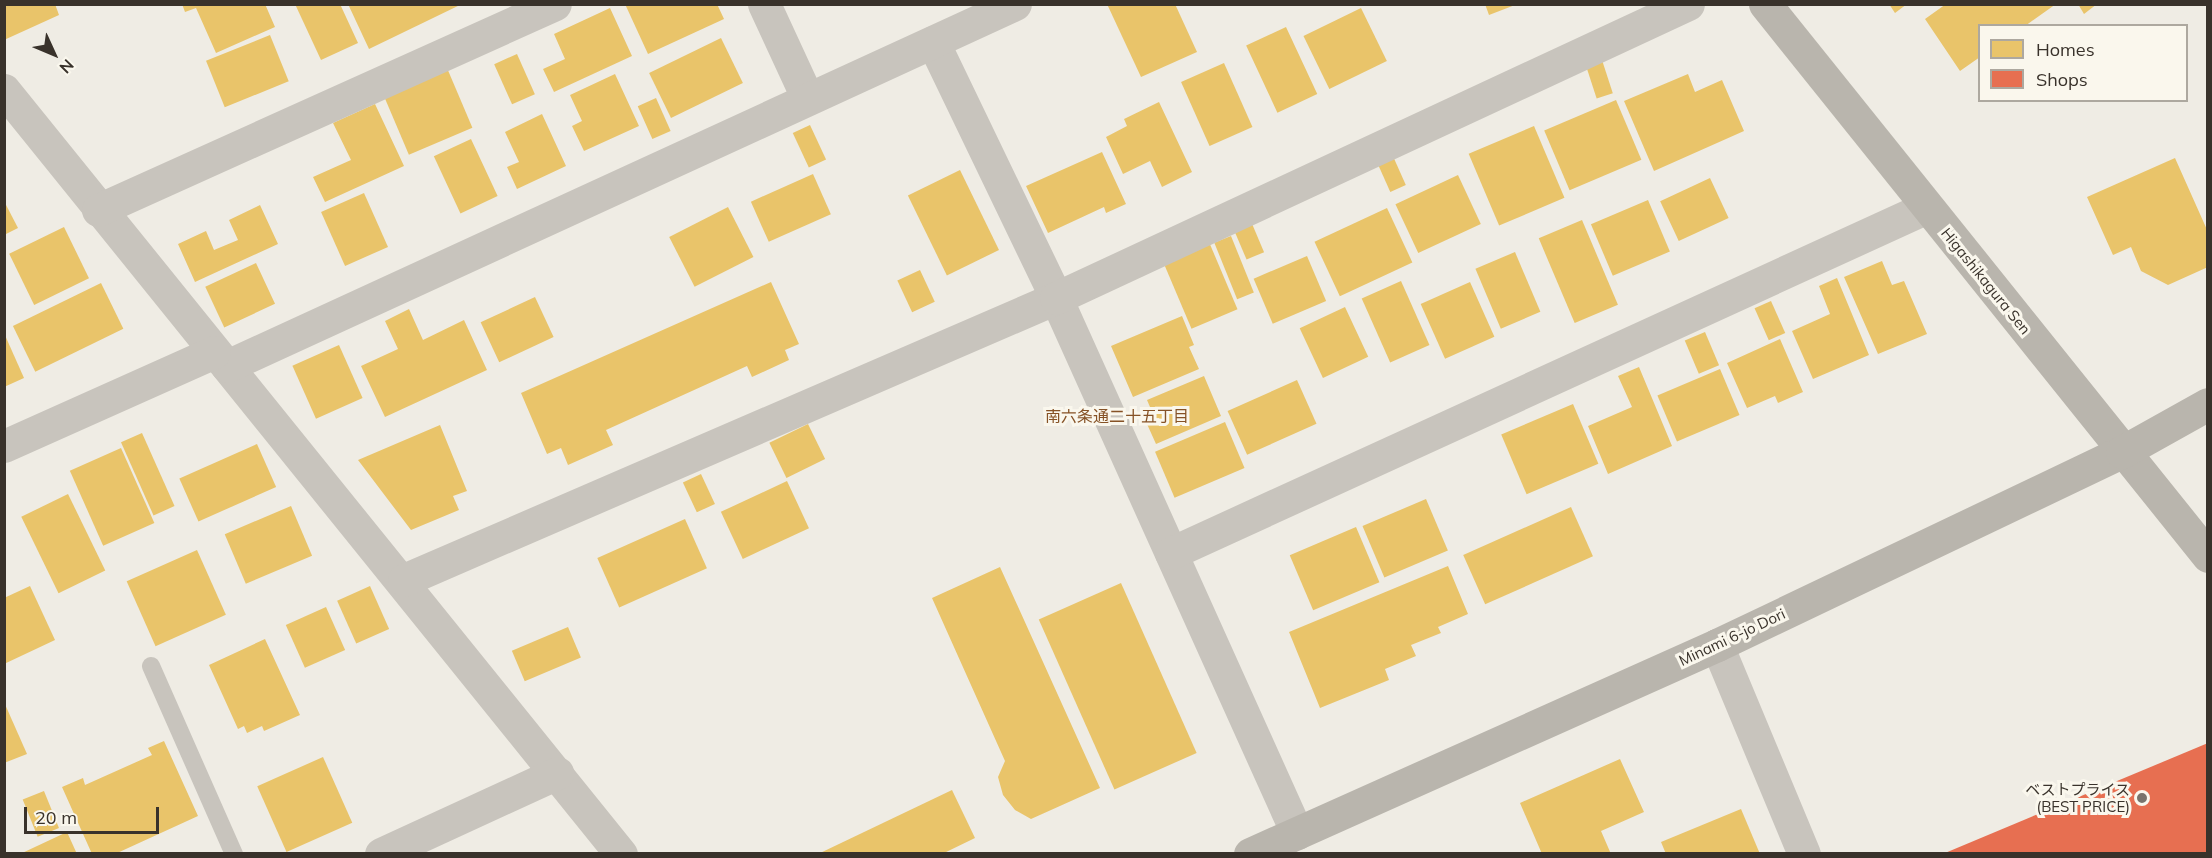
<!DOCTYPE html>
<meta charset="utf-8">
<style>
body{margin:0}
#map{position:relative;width:2212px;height:858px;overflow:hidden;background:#efece4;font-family:Mulish,"Noto Sans JP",sans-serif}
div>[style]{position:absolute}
.homes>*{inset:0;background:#e9c46a;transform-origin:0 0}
.shops>*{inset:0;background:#e76f51}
.lane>*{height:18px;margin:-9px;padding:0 9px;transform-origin:9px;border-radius:9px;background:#c8c4bd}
.street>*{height:33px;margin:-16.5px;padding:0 16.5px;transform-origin:16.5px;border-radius:16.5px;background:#c8c4bd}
.secondary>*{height:33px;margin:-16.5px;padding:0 16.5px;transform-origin:16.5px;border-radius:16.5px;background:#b9b5ad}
.dots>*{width:16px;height:16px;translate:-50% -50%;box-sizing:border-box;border:3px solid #faf7ed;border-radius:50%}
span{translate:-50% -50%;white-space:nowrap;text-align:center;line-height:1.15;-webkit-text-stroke:6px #faf7ed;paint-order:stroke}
.street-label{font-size:15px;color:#39322b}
.poi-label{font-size:15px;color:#39322b}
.right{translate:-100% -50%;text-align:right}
.neighbourhood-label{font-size:16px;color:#865226}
.frame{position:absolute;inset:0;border:6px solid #39322b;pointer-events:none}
.legend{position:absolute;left:1978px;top:24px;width:210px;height:78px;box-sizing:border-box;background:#faf7ed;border:2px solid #ada89f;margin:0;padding:8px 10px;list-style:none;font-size:18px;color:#39322b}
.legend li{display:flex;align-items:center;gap:12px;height:30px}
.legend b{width:30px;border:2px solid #ada89f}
.north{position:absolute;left:24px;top:24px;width:60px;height:60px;-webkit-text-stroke:4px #faf7ed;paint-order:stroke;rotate:134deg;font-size:16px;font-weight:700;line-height:24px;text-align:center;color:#39322b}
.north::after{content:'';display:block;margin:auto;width:21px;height:27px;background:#39322b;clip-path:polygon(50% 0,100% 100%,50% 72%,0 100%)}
.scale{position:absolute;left:24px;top:807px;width:135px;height:27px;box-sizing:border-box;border:3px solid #39322b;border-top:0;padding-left:8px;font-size:18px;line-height:21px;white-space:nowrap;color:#39322b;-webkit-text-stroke:4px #faf7ed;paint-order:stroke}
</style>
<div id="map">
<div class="homes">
<div style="clip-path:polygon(4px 4px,55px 4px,59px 15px,4px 40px)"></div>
<div style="clip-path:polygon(182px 4px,265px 4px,275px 27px,216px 53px,196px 8px,185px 12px)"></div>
<div style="clip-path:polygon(295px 4px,340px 4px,358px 43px,321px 60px)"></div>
<div style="clip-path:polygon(348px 4px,462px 4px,369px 49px)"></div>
<div style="clip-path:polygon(625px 4px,717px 4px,724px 19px,648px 54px)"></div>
<div style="clip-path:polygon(1107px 4px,1175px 4px,1197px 52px,1141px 77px)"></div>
<div style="clip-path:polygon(1485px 4px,1515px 4px,1515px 5px,1489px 15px)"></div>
<div style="clip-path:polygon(1889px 4px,1907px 4px,1895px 13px)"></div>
<div style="clip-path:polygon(1946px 4px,2056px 4px,2025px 26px,1980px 26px,1980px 57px,1960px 71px,1925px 19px)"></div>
<div style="clip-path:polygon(2078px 4px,2097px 4px,2084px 14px)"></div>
<div style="clip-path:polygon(610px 8px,632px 56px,554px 92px,543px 69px,565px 59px,554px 34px)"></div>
<div style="left:1361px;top:8px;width:59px;height:64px;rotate:64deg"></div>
<div style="left:1286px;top:27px;width:74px;height:44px;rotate:65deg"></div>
<div style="left:270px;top:35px;width:50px;height:69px;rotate:68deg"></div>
<div style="left:721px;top:38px;width:50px;height:80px;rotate:64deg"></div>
<div style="left:517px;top:54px;width:44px;height:25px;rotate:66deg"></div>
<div style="left:1602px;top:60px;width:35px;height:17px;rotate:72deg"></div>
<div style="left:1224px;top:63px;width:70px;height:47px;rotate:66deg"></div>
<div style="left:447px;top:68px;width:65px;height:69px;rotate:67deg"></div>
<div style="clip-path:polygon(615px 74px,639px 126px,584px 151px,572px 126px,582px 121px,570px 95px)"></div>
<div style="clip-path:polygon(1688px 74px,1695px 92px,1722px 80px,1744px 131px,1654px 171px,1624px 101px)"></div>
<div style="left:656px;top:98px;width:36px;height:20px;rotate:66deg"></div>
<div style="left:1616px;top:100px;width:65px;height:78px;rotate:67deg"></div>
<div style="clip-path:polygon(1159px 102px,1192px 172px,1162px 187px,1150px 161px,1123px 174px,1106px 137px,1127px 126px,1124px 119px)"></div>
<div style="clip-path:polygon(375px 104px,404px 166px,325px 202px,313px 177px,351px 160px,333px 123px)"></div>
<div style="clip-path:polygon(542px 114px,566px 166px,517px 189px,507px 167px,519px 162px,505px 132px)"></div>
<div style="left:810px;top:125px;width:38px;height:19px;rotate:65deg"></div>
<div style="left:1534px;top:126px;width:78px;height:71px;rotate:67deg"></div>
<div style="left:471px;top:139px;width:63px;height:41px;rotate:65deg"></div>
<div style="clip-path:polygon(1102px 152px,1126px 204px,1106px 213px,1104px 207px,1048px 233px,1026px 186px)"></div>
<div style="left:1392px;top:154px;width:34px;height:17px;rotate:66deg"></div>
<div style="clip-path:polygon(2175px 158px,2208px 232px,2208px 267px,2168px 285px,2141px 271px,2131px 247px,2113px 255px,2087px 197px)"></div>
<div style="left:960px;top:170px;width:89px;height:58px;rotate:64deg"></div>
<div style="left:813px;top:174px;width:44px;height:68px;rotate:66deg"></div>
<div style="left:1458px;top:175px;width:54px;height:69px;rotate:65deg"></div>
<div style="left:1710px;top:178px;width:44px;height:55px;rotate:65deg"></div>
<div style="left:364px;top:193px;width:59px;height:47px;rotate:66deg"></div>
<div style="left:1648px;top:200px;width:56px;height:62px;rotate:67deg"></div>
<div style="clip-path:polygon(4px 201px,18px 228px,4px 235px)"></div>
<div style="clip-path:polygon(260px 205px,278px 244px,195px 282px,178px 244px,206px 231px,214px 250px,238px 240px,229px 220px)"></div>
<div style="left:728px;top:207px;width:56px;height:66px;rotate:63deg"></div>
<div style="left:1387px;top:208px;width:60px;height:80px;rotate:65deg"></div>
<div style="left:1250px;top:219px;width:36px;height:19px;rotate:67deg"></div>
<div style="left:1582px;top:220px;width:92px;height:47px;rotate:67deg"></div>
<div style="left:64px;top:227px;width:57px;height:61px;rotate:64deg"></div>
<div style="left:1231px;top:236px;width:61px;height:18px;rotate:68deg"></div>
<div style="left:1209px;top:242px;width:73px;height:50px;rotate:67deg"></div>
<div style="left:1515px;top:252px;width:65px;height:43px;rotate:67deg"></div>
<div style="left:1307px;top:256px;width:49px;height:58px;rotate:67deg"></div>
<div style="clip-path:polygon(1882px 261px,1892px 285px,1904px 281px,1927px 334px,1878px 354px,1844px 277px)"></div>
<div style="left:256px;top:263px;width:45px;height:56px;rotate:65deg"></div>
<div style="left:920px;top:270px;width:35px;height:25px;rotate:65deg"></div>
<div style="clip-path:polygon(1837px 278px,1869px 355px,1813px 379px,1792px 331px,1830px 314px,1819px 286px)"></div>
<div style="left:1401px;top:281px;width:70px;height:43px;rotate:66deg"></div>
<div style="clip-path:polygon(771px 282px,799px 344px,785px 350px,789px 360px,752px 377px,747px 366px,606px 430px,613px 445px,568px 465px,561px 448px,547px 454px,521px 393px)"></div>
<div style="left:1470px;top:282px;width:60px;height:54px;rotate:66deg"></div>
<div style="left:101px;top:283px;width:51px;height:98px;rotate:64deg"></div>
<div style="left:535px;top:297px;width:44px;height:60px;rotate:65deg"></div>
<div style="left:1771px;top:301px;width:35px;height:18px;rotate:66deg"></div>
<div style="left:1345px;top:307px;width:55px;height:50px;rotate:65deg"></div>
<div style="clip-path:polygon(409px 309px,423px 340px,464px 320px,487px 370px,385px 417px,361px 366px,398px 349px,385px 321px)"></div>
<div style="clip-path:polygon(1182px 316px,1194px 345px,1189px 347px,1199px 369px,1133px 397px,1111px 346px)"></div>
<div style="left:1705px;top:332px;width:36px;height:22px;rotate:67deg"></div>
<div style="clip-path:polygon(4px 333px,24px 378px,4px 387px)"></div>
<div style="clip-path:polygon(1780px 339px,1803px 392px,1778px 403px,1775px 396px,1747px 408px,1727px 363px)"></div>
<div style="left:339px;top:345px;width:58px;height:51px;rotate:66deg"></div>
<div style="clip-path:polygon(1639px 367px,1672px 446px,1608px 474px,1588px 426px,1632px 407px,1618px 376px)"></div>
<div style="left:1720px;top:369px;width:50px;height:68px;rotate:67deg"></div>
<div style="clip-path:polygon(1204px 376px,1221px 416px,1156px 444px,1147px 424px,1156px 421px,1147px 400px)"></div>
<div style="left:1297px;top:380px;width:48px;height:76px;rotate:66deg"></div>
<div style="left:1573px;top:404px;width:65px;height:78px;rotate:67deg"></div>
<div style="left:1225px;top:422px;width:50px;height:76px;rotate:67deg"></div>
<div style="left:808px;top:424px;width:39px;height:43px;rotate:64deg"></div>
<div style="clip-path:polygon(440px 425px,467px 491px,453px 496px,459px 510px,411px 530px,358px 460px)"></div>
<div style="left:142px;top:433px;width:80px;height:23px;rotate:66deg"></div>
<div style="left:257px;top:444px;width:47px;height:85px;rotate:66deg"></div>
<div style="left:121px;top:448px;width:82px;height:56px;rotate:66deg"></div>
<div style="left:701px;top:474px;width:33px;height:20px;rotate:65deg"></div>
<div style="left:787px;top:481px;width:52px;height:73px;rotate:65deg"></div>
<div style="left:68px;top:494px;width:85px;height:52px;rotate:64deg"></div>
<div style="left:1426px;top:499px;width:56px;height:69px;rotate:67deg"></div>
<div style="left:291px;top:506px;width:54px;height:72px;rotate:67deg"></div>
<div style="left:1571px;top:507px;width:54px;height:118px;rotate:66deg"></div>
<div style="left:685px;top:519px;width:54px;height:96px;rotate:66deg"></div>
<div style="left:1356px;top:527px;width:60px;height:72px;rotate:67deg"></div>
<div style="left:197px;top:550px;width:71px;height:77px;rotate:66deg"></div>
<div style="clip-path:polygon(1448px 566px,1468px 614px,1438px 627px,1441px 633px,1411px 645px,1416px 656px,1385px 669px,1389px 680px,1320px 708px,1289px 632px)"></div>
<div style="clip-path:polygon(1000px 567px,1100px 788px,1031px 819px,1015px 810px,1003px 795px,998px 777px,1005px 761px,932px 598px)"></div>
<div style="left:1121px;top:583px;width:186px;height:90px;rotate:66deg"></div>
<div style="clip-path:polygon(30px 586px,55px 640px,4px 664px,4px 598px)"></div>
<div style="left:370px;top:586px;width:47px;height:36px;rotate:66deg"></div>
<div style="left:326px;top:607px;width:47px;height:44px;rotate:66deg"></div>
<div style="left:568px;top:627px;width:33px;height:61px;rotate:67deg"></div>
<div style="clip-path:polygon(265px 639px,300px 715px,264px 731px,262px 726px,247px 733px,244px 726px,238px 729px,209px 665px)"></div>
<div style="clip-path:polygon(4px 702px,27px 754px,4px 763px)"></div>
<div style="clip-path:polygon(164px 741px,198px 816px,115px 854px,92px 854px,62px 787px,83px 778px,85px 785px,152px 755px,148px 748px)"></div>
<div style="left:323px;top:757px;width:72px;height:72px;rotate:66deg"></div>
<div style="clip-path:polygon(1620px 759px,1644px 812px,1601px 831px,1611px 854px,1542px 854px,1520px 803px)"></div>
<div style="clip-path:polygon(952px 790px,975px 838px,942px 854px,818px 854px)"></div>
<div style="left:44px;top:791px;width:40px;height:23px;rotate:68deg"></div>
<div style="clip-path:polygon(1741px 809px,1760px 854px,1666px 854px,1661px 842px)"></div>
<div style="clip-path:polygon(67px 832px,77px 854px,20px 854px)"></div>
</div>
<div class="shops">
<div style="clip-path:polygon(2208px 743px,2208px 854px,1945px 854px,1945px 853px)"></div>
</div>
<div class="lane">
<div style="left:151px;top:666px;width:206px;rotate:66.2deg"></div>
</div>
<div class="street">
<div style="left:764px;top:4px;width:102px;rotate:65.2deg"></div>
<div style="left:933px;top:42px;width:284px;rotate:64.3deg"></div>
<div style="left:1056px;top:298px;width:587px;rotate:65.75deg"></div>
<div style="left:4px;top:90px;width:982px;rotate:51.08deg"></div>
<div style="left:98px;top:210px;width:501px;rotate:-24.26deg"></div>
<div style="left:227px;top:366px;width:867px;rotate:-24.67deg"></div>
<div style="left:4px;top:446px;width:230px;rotate:-24.1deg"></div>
<div style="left:1171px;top:553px;width:831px;rotate:-24.59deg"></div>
<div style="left:404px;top:580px;width:710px;rotate:-23.39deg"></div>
<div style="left:1056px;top:298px;width:697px;rotate:-24.95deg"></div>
<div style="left:1717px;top:645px;width:226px;rotate:67.4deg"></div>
<div style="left:381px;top:854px;width:194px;rotate:-24.7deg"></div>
</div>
<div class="secondary">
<div style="left:1765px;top:4px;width:708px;rotate:51.25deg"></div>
<div style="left:1250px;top:854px;width:512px;rotate:-24.11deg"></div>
<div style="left:1717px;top:645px;width:449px;rotate:-25.5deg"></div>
<div style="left:2122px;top:452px;width:98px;rotate:-29.2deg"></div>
</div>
<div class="dots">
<div style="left:2142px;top:798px;background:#79736c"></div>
</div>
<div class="street-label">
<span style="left:1986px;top:281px;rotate:51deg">Higashikagura Sen</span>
<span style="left:1732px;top:637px;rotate:-25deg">Minami 6-jo Dori</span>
</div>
<div class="poi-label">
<span class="right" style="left:2130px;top:798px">ベストプライス<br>(BEST PRICE)</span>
</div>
<div class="neighbourhood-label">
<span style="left:1117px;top:416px">南六条通二十五丁目</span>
</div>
<div class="frame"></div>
<ul class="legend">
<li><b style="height:16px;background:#e9c46a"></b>Homes</li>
<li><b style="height:16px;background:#e76f51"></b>Shops</li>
</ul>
<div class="north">N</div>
<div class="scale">20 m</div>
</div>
